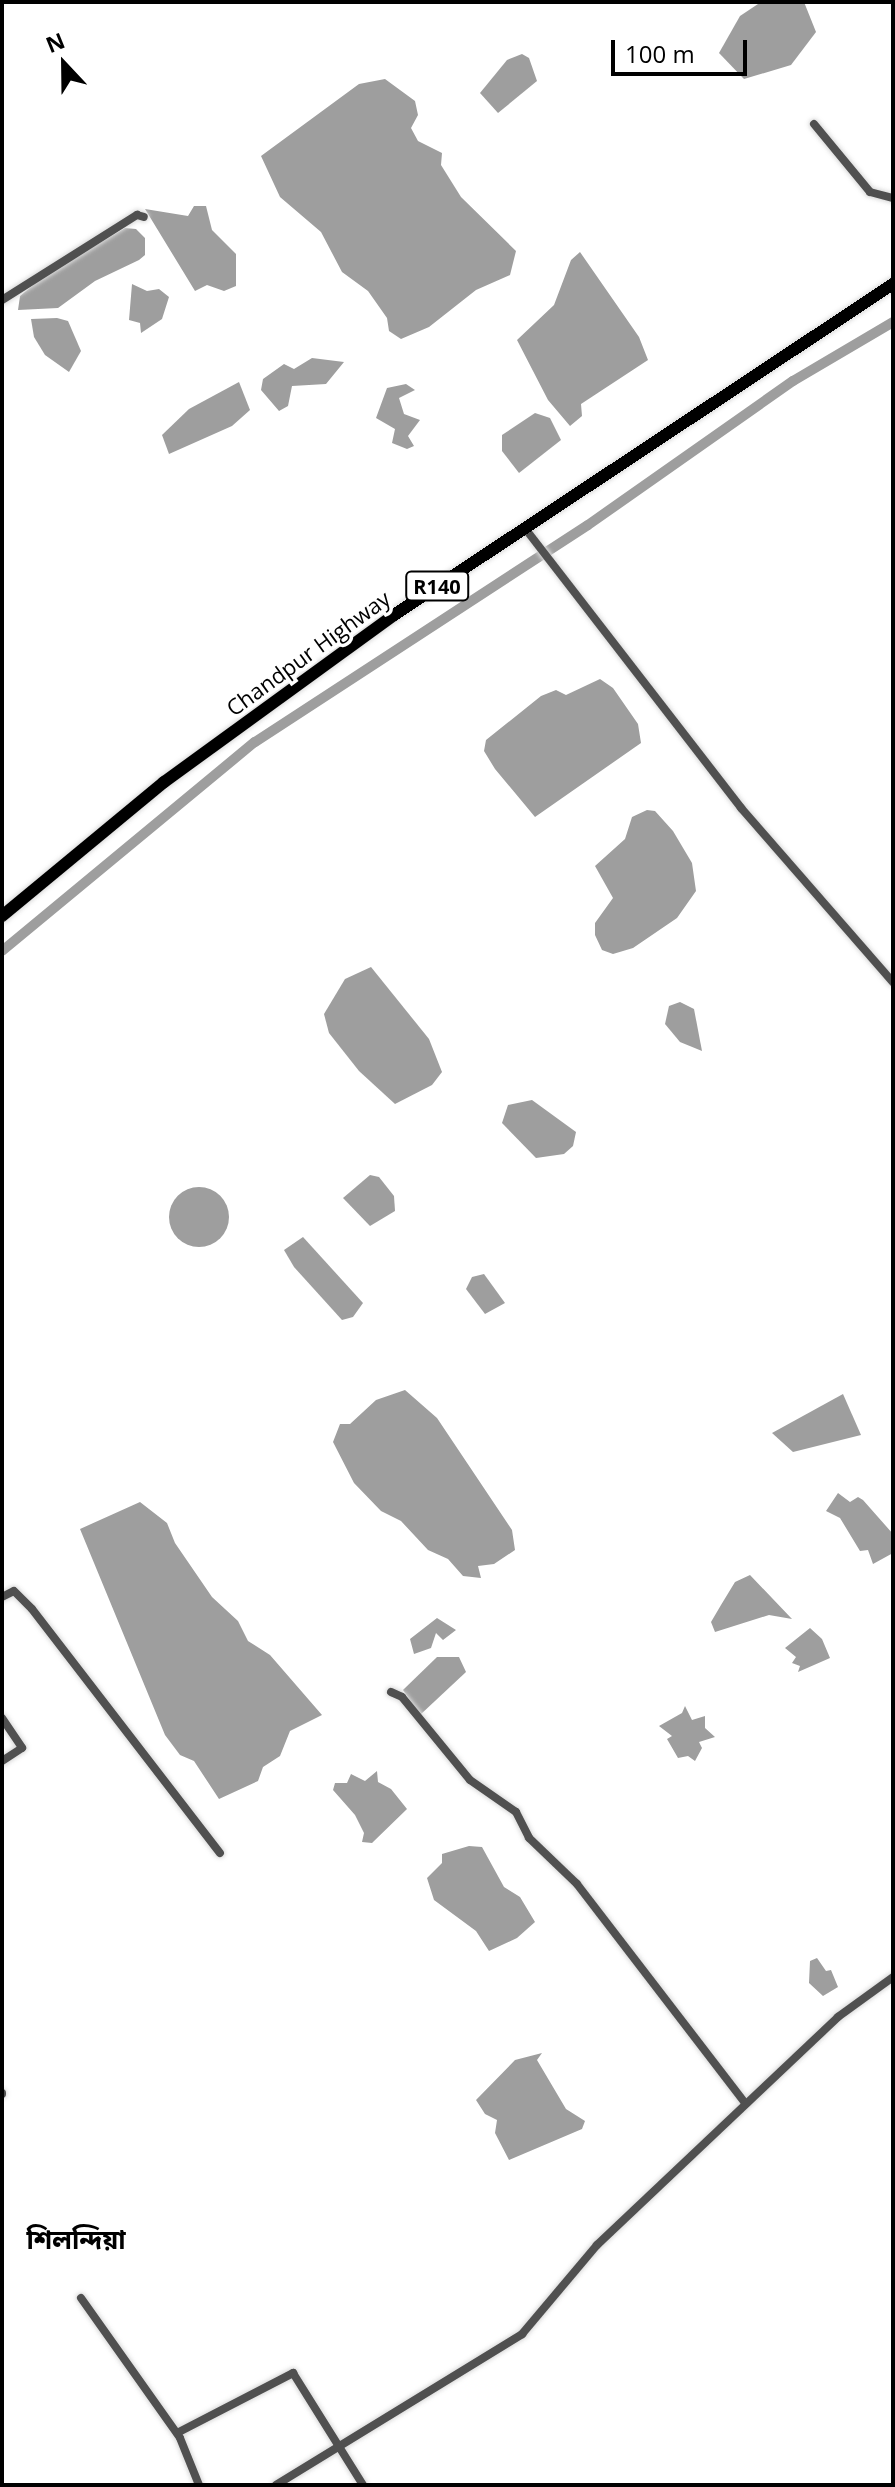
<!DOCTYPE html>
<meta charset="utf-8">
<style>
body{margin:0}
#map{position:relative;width:895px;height:2487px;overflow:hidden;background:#fff;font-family:"Open Sans","Noto Sans Bengali",sans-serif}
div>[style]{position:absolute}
.water>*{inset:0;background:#9e9e9e}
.round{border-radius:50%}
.canal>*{height:10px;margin:-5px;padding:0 5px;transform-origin:5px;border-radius:5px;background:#9e9e9e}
.roads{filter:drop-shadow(0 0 2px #dbdbdb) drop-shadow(0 0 2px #dbdbdb)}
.minor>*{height:8px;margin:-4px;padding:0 4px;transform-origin:4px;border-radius:4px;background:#505050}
.primary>*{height:12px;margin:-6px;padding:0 6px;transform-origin:6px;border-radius:6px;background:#000}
span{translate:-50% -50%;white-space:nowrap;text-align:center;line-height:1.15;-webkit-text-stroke:7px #fff;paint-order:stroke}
.shield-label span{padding:2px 6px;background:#fff;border:2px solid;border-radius:6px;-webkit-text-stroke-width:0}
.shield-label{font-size:20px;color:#000;font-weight:700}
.street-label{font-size:22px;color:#000}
.quarter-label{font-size:26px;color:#000;font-weight:700}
.frame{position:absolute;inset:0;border:4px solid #000;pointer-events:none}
.north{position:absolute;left:24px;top:24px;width:80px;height:80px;-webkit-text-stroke:6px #fff;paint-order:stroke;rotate:338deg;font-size:22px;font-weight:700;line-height:32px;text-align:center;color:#000}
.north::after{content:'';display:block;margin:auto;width:28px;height:36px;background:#000;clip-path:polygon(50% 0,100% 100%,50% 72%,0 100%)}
.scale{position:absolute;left:611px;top:40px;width:136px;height:36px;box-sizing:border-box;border:4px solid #000;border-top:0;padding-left:10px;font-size:24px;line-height:28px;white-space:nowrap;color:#000;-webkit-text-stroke:6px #fff;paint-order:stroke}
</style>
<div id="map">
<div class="water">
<div style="clip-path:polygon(761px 2px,804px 2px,816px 32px,791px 65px,744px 79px,719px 53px,740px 16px)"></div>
<div style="clip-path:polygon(522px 54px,529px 58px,537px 81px,498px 113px,480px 93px,507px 60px)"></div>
<div style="clip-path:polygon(385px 79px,415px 101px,418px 115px,411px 128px,418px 141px,442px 153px,441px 165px,461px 197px,516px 251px,510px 275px,476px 290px,429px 327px,401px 339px,389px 331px,387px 318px,368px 291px,342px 272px,321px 232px,280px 197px,261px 156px,359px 84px)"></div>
<div style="clip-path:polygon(194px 206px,206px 206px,212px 230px,236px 254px,236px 286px,224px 291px,207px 285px,195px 291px,145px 209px,188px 216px)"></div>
<div style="clip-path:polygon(125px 228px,136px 229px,145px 238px,145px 255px,139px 260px,95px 281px,58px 308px,18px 310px,20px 296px,44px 276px)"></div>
<div style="clip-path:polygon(580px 252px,639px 337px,648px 360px,581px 404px,582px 416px,570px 426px,548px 400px,517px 340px,554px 305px,571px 260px)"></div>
<div style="clip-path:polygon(132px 284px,147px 291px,159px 289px,169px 297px,162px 319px,141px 333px,140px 323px,129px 320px)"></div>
<div style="clip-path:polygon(57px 318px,68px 321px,81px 351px,69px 372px,45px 355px,34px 337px,31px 319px)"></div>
<div style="clip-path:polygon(312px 358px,344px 362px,326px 384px,292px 386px,288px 406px,279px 411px,261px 390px,263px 379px,284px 364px,294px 369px)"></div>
<div style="clip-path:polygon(239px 382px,250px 410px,232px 426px,169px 454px,162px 435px,189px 409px)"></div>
<div style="clip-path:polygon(406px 384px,415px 390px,399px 398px,404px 414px,420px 420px,408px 436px,414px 446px,407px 449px,392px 443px,395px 429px,376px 418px,387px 388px)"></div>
<div style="clip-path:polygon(535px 413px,550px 418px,561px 440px,519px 473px,502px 451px,502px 435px)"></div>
<div style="clip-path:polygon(600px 679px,613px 688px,638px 724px,641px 743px,535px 817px,495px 769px,484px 751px,486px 740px,541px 696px,556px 690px,566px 695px)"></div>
<div style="clip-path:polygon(647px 810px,655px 811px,673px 831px,692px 863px,696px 891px,677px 918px,633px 948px,613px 954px,602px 950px,595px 935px,595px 923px,613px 898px,595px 866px,625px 839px,632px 817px)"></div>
<div style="clip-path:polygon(371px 967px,429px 1039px,442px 1072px,432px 1085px,395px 1104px,359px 1071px,329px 1033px,324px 1014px,345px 979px)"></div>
<div style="clip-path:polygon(680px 1002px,694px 1009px,702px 1051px,680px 1042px,665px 1024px,669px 1006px)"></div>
<div style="clip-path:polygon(532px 1100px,576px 1132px,573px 1146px,564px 1154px,536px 1158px,502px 1123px,508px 1105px)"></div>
<div style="clip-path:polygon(370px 1175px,379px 1177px,394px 1196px,395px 1211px,370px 1226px,343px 1198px)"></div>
<div class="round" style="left:169px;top:1187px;width:60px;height:60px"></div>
<div style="clip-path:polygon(303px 1237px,363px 1303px,353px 1317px,342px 1320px,294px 1267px,284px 1250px)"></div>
<div style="clip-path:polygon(484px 1274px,505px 1303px,485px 1314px,466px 1289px,472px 1277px)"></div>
<div style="clip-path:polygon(405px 1390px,437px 1418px,512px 1530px,515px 1550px,494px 1564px,478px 1566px,481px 1578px,463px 1576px,448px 1559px,428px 1550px,401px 1521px,381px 1511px,354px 1483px,333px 1442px,340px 1424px,350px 1424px,376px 1400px)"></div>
<div style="clip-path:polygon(843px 1394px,861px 1435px,793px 1452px,772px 1433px)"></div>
<div style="clip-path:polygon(838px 1493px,850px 1502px,858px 1497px,863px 1500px,893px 1534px,893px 1553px,873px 1564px,868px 1550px,860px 1551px,840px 1518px,826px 1511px)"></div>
<div style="clip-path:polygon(140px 1502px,167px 1523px,175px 1543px,212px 1597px,238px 1621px,248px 1641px,270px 1655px,322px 1715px,290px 1731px,280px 1756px,263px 1767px,258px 1781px,219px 1799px,194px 1761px,180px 1755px,165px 1735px,80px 1529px)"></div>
<div style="clip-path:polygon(750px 1575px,792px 1619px,769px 1615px,715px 1632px,711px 1622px,721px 1605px,735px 1582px)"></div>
<div style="clip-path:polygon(437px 1618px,456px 1630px,443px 1640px,436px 1633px,431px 1648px,414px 1654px,410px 1639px)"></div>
<div style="clip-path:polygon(810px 1628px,822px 1639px,830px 1658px,798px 1672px,800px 1666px,792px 1663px,796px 1657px,785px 1648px)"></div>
<div style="clip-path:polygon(437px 1657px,459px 1657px,466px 1672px,420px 1715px,403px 1690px)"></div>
<div style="clip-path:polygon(685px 1706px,692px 1720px,705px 1716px,705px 1728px,715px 1737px,699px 1742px,702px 1748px,695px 1761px,688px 1756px,678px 1758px,667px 1739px,672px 1736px,659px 1726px,682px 1713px)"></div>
<div style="clip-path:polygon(377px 1771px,378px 1782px,391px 1789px,407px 1809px,372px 1843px,362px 1842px,364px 1833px,355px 1815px,333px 1790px,335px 1783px,347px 1783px,351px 1774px,365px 1781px)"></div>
<div style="clip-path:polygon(469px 1846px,482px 1847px,504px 1887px,520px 1897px,535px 1922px,517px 1938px,489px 1951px,476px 1931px,434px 1900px,427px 1878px,442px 1863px,442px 1854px)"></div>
<div style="clip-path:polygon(817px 1958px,826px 1971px,831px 1970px,838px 1987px,823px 1996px,809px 1983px,810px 1961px)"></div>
<div style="clip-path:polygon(542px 2053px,537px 2060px,566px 2109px,585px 2121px,582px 2129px,509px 2160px,495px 2133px,497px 2120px,485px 2114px,476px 2100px,515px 2060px)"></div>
</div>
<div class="canal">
<div style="left:2px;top:951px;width:328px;rotate:-39.6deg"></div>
<div style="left:255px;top:742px;width:397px;rotate:-33.1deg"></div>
<div style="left:588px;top:525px;width:251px;rotate:-35.1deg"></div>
<div style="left:793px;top:381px;width:116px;rotate:-30.5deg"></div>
</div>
<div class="roads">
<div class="minor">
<div style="left:814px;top:124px;width:88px;rotate:50.5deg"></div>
<div style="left:870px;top:192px;width:24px;rotate:15deg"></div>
<div style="left:2px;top:300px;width:160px;rotate:-32.2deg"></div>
<div style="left:137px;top:215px;width:7px;rotate:16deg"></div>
<div style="left:524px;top:527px;width:355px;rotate:52.3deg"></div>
<div style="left:741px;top:808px;width:231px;rotate:48.9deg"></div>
<div style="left:2px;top:1597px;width:13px;rotate:-27deg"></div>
<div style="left:14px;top:1591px;width:25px;rotate:45deg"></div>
<div style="left:32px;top:1609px;width:308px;rotate:52.4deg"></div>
<div style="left:391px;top:1692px;width:12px;rotate:24deg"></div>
<div style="left:402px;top:1697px;width:107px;rotate:50.7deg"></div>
<div style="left:470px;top:1780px;width:56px;rotate:34.8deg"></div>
<div style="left:516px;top:1812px;width:29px;rotate:63deg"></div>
<div style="left:529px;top:1838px;width:66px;rotate:43.8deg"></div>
<div style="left:577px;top:1884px;width:277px;rotate:52.5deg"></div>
<div style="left:2px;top:1718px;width:36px;rotate:56deg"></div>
<div style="left:22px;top:1748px;width:24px;rotate:147deg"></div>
<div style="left:2px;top:2093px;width:1px;rotate:90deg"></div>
<div style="left:81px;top:2298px;width:171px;rotate:54.7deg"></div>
<div style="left:180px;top:2438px;width:51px;rotate:68deg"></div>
<div style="left:177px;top:2433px;width:131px;rotate:-27.3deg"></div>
<div style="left:293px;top:2373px;width:132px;rotate:58deg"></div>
<div style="left:276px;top:2485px;width:289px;rotate:-31.5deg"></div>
<div style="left:522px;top:2334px;width:116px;rotate:-49.9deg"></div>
<div style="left:597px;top:2245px;width:332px;rotate:-43.4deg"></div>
<div style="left:838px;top:2017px;width:68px;rotate:-36deg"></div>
</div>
<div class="primary">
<div style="left:2px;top:916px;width:210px;rotate:-39.6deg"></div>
<div style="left:164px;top:782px;width:284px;rotate:-36deg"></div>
<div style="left:394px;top:615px;width:599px;rotate:-33.56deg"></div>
</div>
</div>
<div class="shield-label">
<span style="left:437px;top:586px">R140</span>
</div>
<div class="street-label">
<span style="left:308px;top:653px;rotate:-36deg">Chandpur Highway</span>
</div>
<div class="quarter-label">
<span style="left:76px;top:2240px">শিলন্দিয়া</span>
</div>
<div class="frame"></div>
<div class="north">N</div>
<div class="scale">100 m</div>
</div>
